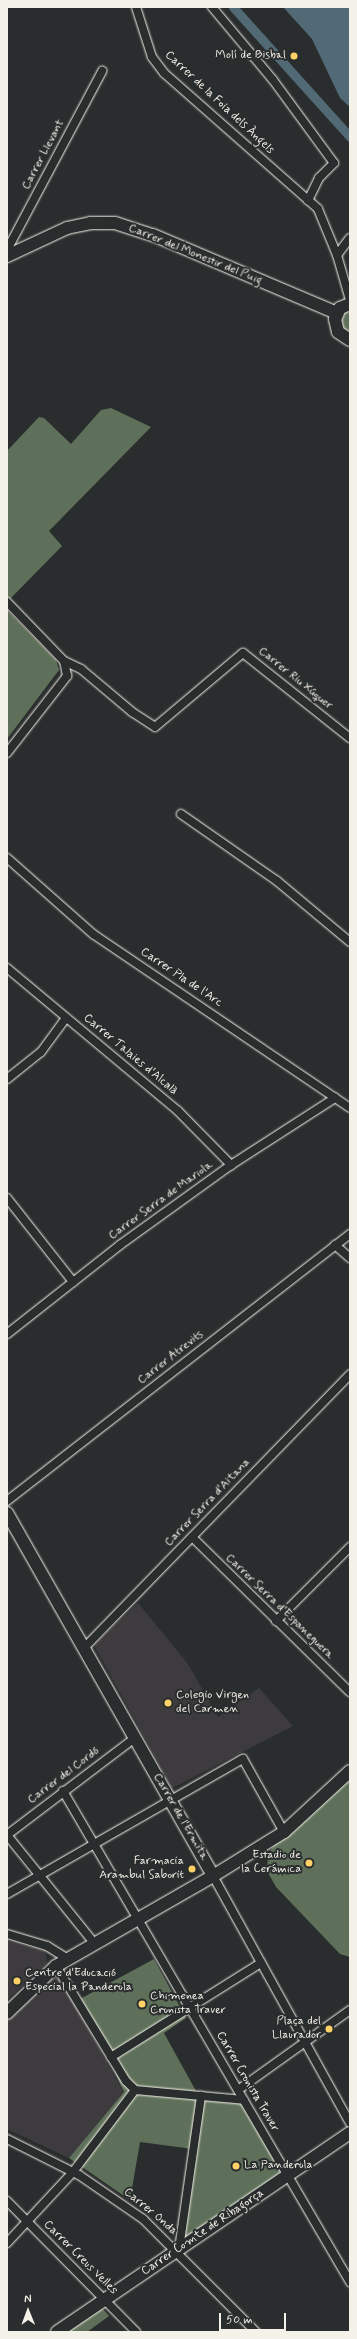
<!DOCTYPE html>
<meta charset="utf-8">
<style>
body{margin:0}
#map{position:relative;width:357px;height:2339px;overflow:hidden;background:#2a2d2e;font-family:Mynerve,sans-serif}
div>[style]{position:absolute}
.built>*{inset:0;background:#3e3b3e}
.green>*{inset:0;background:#5e7059}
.water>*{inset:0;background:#516a76}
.canal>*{height:9px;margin:-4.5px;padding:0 4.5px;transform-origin:4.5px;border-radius:4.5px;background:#516a76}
.roads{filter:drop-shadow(0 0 1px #f4f1e8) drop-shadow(0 0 1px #f4f1e8)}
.street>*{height:8px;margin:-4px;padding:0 4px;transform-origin:4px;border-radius:4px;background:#2a2d2e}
.secondary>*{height:12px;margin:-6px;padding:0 6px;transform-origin:6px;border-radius:6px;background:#2a2d2e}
.dots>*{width:11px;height:11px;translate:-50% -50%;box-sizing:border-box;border:2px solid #2a2d2e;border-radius:50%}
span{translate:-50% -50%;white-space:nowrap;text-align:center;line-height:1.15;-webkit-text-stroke:4px #2a2d2e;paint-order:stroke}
.poi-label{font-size:12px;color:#f4f1e8}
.right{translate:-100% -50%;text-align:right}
.left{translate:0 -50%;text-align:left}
.street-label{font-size:12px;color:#f4f1e8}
.frame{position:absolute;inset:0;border:8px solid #f4f1e8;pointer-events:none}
.north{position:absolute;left:8px;top:2291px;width:40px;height:40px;-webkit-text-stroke:3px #2a2d2e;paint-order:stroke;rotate:359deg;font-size:11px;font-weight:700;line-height:16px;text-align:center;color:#f4f1e8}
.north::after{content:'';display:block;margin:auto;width:14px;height:18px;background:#f4f1e8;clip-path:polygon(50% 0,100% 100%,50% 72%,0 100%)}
.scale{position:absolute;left:219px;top:2313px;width:67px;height:18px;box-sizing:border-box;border:2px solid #f4f1e8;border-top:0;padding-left:5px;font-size:12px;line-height:14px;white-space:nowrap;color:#f4f1e8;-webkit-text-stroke:3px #2a2d2e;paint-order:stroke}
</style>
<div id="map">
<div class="built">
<div style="clip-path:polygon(138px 1603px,188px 1664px,218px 1717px,259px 1688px,293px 1726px,172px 1788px,94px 1645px)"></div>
<div style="clip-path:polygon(7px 1941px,45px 1951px,47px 1963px,8px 1999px)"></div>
<div style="clip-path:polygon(58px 1974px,124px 2093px,69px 2158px,7px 2129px,7px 2021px)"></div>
</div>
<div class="green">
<div style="clip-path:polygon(350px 310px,350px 333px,344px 329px,341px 321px,345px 313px)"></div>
<div style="clip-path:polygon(111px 408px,151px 427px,49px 531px,62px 546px,10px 599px,7px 596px,7px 451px,39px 417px,44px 418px,71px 444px,101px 410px)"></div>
<div style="clip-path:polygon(7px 610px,56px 660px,59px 670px,7px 739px)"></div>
<div style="clip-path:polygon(350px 1774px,350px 1957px,340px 1954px,276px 1887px,267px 1871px,268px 1854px,277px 1841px)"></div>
<div style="clip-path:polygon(154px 1959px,186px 2018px,164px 2033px,196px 2091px,132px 2092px,244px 2100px,282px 2175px,180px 2244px,193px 2149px,140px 2142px,130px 2200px,69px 2158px,124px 2092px,80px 1999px)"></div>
<div style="clip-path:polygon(101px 2307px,109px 2316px,87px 2332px,65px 2332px)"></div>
</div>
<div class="water">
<div style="clip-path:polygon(283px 7px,350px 7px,350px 107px,340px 98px,312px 39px)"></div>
</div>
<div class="canal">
<div style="left:233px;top:7px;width:175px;rotate:48deg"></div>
</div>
<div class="roads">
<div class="street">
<div style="left:136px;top:7px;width:52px;rotate:72.3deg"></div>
<div style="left:152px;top:57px;width:20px;rotate:53deg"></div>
<div style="left:164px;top:73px;width:205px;rotate:41.4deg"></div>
<div style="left:318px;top:209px;width:50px;rotate:67.6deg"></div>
<div style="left:337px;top:255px;width:47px;rotate:73.9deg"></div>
<div style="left:212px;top:7px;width:95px;rotate:50.1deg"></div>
<div style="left:273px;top:80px;width:103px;rotate:53.7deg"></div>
<div style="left:334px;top:163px;width:21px;rotate:135deg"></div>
<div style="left:319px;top:178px;width:25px;rotate:116deg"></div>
<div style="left:7px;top:250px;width:203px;rotate:-62deg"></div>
<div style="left:337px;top:255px;width:21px;rotate:-53deg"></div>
<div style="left:7px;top:602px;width:82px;rotate:46deg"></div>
<div style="left:64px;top:661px;width:19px;rotate:25deg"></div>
<div style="left:81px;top:669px;width:67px;rotate:40.1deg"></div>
<div style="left:132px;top:712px;width:27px;rotate:33deg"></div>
<div style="left:155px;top:727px;width:115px;rotate:-40.1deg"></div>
<div style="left:243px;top:653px;width:137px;rotate:38.5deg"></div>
<div style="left:7px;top:753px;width:98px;rotate:-52.1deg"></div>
<div style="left:67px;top:676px;width:15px;rotate:-101deg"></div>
<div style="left:181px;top:814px;width:117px;rotate:34.9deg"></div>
<div style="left:277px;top:881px;width:95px;rotate:39.9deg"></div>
<div style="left:7px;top:858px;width:115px;rotate:41.5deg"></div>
<div style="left:93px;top:934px;width:310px;rotate:34.1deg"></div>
<div style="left:7px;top:968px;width:223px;rotate:39.9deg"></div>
<div style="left:178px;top:1111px;width:76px;rotate:45.5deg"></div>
<div style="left:7px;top:1079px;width:43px;rotate:-38.5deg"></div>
<div style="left:41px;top:1052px;width:42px;rotate:-53.7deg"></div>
<div style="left:7px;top:1198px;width:107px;rotate:51.8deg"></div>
<div style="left:335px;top:1245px;width:20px;rotate:41deg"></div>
<div style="left:7px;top:1334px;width:144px;rotate:-38.2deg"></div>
<div style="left:120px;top:1245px;width:137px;rotate:-35.8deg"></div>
<div style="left:231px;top:1165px;width:124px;rotate:-32.8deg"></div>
<div style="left:7px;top:1501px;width:435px;rotate:-37.9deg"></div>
<div style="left:192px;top:1537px;width:221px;rotate:44.5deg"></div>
<div style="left:276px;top:1621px;width:105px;rotate:-45deg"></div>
<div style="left:84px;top:1648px;width:382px;rotate:-45.8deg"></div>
<div style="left:63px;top:1791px;width:569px;rotate:59.69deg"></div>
<div style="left:7px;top:1835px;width:161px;rotate:-37.2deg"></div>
<div style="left:7px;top:1835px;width:140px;rotate:51.1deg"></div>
<div style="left:213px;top:1876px;width:282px;rotate:61deg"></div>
<div style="left:7px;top:1894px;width:272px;rotate:-29.8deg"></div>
<div style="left:243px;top:1759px;width:84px;rotate:60.7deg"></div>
<div style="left:7px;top:1934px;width:42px;rotate:16.7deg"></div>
<div style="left:47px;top:1946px;width:25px;rotate:32deg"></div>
<div style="left:56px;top:1966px;width:135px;rotate:58.7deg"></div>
<div style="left:126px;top:2081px;width:13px;rotate:45deg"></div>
<div style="left:135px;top:2090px;width:109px;rotate:5.2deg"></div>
<div style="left:111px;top:2057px;width:177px;rotate:-32.1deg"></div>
<div style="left:238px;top:2090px;width:138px;rotate:-35.5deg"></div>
<div style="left:7px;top:2139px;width:80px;rotate:26.6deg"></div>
<div style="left:79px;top:2175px;width:78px;rotate:34.5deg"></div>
<div style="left:143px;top:2219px;width:160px;rotate:45deg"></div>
<div style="left:7px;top:2201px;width:184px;rotate:45.4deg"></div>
<div style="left:7px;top:2243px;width:97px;rotate:-47.1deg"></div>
<div style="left:73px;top:2172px;width:103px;rotate:-52.9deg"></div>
<div style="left:179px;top:2249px;width:155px;rotate:-81.8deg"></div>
</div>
<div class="secondary">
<div style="left:7px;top:256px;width:66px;rotate:-25deg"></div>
<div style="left:67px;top:228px;width:24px;rotate:-12deg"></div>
<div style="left:90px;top:223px;width:25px"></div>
<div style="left:115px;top:223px;width:40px;rotate:18deg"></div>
<div style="left:153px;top:235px;width:200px;rotate:23deg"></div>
<div style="left:350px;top:304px;width:11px;rotate:158deg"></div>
<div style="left:340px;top:308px;width:12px;rotate:114deg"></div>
<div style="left:335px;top:319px;width:13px;rotate:77deg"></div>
<div style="left:338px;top:332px;width:14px;rotate:34deg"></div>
<div style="left:7px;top:1513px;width:417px;rotate:60.4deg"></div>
<div style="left:7px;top:2013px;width:68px;rotate:-43.8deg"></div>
<div style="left:56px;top:1966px;width:181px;rotate:-29.8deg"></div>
<div style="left:213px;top:1876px;width:84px;rotate:-31.8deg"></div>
<div style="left:284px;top:1832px;width:90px;rotate:-42.7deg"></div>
<div style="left:57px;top:2332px;width:354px;rotate:-34.2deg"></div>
</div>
</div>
<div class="dots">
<div style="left:294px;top:56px;background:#ffd166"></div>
<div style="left:168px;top:1703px;background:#ffd166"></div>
<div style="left:309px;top:1863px;background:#ffd166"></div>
<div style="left:192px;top:1869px;background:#ffd166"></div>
<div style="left:17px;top:1981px;background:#ffd166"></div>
<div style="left:142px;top:2004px;background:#ffd166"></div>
<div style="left:329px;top:2029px;background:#ffd166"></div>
<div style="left:236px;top:2166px;background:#ffd166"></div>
</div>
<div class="poi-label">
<span class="right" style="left:286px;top:56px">Molí de Bisbal</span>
<span class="left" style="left:176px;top:1703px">Colegio Virgen<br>del Carmen</span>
<span class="right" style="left:301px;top:1863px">Estadio de<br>la Cerámica</span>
<span class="right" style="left:184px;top:1869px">Farmacia<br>Arambul Saborit</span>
<span class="left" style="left:25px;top:1981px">Centre d'Educació<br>Especial la Panderola</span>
<span class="left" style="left:150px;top:2004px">Chimenea<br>Cronista Traver</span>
<span class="right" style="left:321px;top:2029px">Plaça del<br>Llaurador</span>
<span class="left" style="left:244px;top:2166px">La Panderola</span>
</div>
<div class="street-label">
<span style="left:219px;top:103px;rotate:43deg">Carrer de la Foia dels Àngels</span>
<span style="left:44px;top:155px;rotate:-62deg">Carrer Llevant</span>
<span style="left:195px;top:255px;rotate:22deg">Carrer del Monestir del Puig</span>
<span style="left:295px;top:679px;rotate:39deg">Carrer Riu Xúquer</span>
<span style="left:181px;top:978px;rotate:34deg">Carrer Pla de l'Arc</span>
<span style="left:130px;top:1055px;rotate:40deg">Carrer Talaies d'Alcalà</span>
<span style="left:161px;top:1201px;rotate:-36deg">Carrer Serra de Mariola</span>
<span style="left:171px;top:1358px;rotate:-38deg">Carrer Atrevits</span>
<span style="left:208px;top:1503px;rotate:-46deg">Carrer Serra d'Aitana</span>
<span style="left:279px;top:1607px;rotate:44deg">Carrer Serra d'Espaneguera</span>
<span style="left:64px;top:1776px;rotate:-37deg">Carrer del Cordó</span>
<span style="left:180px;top:1817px;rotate:60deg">Carrer de l'Ermita</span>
<span style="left:247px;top:2082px;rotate:60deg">Carrer Cronista Traver</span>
<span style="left:150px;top:2212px;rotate:40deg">Carrer Onda</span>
<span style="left:203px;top:2233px;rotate:-34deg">Carrer Comte de Ribagorça</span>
<span style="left:80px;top:2258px;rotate:45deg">Carrer Creus Velles</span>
</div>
<div class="frame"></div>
<div class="north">N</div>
<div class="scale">50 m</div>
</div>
